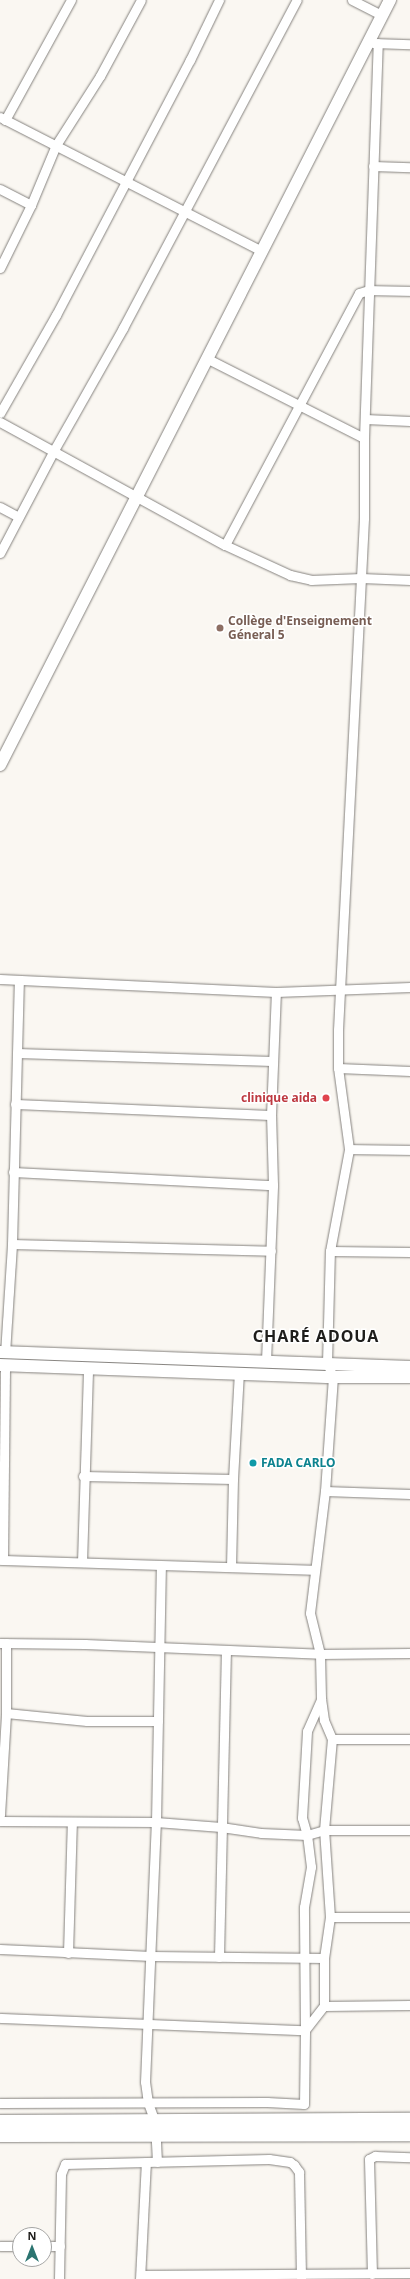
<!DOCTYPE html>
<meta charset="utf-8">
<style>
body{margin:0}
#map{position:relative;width:410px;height:2279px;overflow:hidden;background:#faf7f2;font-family:"Noto Sans",sans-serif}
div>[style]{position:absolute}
.roads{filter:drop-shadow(0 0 1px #85827e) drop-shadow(0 0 1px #85827e)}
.minor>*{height:9px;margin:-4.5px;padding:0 4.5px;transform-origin:4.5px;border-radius:4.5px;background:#fff}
.tertiary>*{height:12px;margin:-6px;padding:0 6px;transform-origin:6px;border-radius:6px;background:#fff}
.trunk>*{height:16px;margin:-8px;padding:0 8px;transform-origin:8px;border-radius:8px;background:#fff}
.dots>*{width:11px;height:11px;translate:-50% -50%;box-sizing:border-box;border:2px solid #fff;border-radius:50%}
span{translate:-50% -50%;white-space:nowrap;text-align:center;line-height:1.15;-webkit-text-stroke:3px #fff;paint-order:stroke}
.education-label{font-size:12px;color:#785e54;font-weight:700}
.left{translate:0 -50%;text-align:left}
.health-label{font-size:12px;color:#be3a42;font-weight:700}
.right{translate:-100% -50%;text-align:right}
.culture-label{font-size:12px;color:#0d838f;font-weight:700}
.district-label{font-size:16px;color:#1e1d1b;font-weight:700;letter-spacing:1px}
.north{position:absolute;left:12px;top:2227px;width:40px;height:40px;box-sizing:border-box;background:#fff;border:1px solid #a5a5a4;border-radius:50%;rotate:0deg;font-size:11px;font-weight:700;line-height:16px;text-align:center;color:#1e1d1b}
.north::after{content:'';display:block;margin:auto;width:14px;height:18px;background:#2b7470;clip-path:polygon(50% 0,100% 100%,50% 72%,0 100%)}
</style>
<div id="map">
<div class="roads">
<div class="minor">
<div style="left:352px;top:0;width:33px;rotate:27deg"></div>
<div style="left:373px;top:43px;width:37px;rotate:2deg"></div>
<div style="left:0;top:117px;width:294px;rotate:27.1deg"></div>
<div style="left:5px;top:120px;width:137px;rotate:-61.2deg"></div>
<div style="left:373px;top:166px;width:37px;rotate:2deg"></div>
<div style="left:0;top:189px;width:35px;rotate:27deg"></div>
<div style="left:0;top:268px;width:70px;rotate:-63.8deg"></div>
<div style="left:31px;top:205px;width:65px;rotate:-67.4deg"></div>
<div style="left:56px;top:145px;width:82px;rotate:-57.5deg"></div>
<div style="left:100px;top:76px;width:86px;rotate:-61.7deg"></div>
<div style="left:206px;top:358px;width:177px;rotate:26.9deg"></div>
<div style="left:0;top:413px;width:113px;rotate:-60.3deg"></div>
<div style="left:56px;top:315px;width:288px;rotate:-62.3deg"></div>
<div style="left:190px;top:60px;width:67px;rotate:-64.2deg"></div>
<div style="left:365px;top:419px;width:45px;rotate:2.5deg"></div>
<div style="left:0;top:422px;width:256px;rotate:28.7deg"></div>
<div style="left:225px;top:545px;width:72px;rotate:24.8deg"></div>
<div style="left:290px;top:575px;width:22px;rotate:13deg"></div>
<div style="left:311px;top:580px;width:50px;rotate:-2.3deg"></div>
<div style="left:361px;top:578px;width:49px;rotate:2.3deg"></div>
<div style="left:0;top:507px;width:21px;rotate:28deg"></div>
<div style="left:225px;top:545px;width:285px;rotate:-62deg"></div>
<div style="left:359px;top:293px;width:10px;rotate:-17deg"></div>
<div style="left:369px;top:290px;width:41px;rotate:1.4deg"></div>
<div style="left:0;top:553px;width:116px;rotate:-62.3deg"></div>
<div style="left:54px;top:450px;width:140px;rotate:-60.5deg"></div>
<div style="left:123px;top:328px;width:371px;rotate:-62.1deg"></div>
<div style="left:0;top:979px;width:276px;rotate:2.7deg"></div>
<div style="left:276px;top:992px;width:134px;rotate:-2.1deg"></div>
<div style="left:17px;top:1053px;width:255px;rotate:1.8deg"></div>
<div style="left:338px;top:1068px;width:72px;rotate:2.4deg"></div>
<div style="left:15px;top:1104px;width:256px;rotate:2.5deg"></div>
<div style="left:349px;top:1149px;width:61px;rotate:0.9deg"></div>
<div style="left:13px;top:1172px;width:260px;rotate:2.9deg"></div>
<div style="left:12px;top:1244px;width:259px;rotate:1.5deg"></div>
<div style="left:330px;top:1251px;width:80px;rotate:0.7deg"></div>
<div style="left:5px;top:1353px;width:109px;rotate:-86.3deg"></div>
<div style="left:12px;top:1244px;width:264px;rotate:-88.5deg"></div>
<div style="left:266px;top:1361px;width:176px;rotate:-87.7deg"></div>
<div style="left:273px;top:1185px;width:70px;rotate:-91.6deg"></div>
<div style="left:271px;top:1115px;width:123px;rotate:-87.7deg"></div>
<div style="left:83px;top:1476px;width:150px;rotate:1.1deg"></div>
<div style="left:325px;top:1491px;width:85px;rotate:2deg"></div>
<div style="left:0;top:1560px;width:315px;rotate:1.8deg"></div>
<div style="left:3px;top:1560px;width:195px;rotate:-89.4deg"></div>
<div style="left:82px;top:1562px;width:193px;rotate:-88.2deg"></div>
<div style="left:231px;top:1567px;width:88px;rotate:-88.7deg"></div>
<div style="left:233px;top:1479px;width:106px;rotate:-86.8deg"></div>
<div style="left:0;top:1643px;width:85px;rotate:0.7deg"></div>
<div style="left:85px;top:1644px;width:235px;rotate:2.4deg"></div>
<div style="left:320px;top:1654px;width:90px;rotate:-0.6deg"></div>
<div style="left:6px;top:1713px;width:81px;rotate:5.6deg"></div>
<div style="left:87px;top:1721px;width:71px"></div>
<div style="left:332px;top:1739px;width:78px"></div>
<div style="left:0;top:1815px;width:102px;rotate:-86.6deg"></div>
<div style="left:6px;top:1713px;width:70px;rotate:-90deg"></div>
<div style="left:0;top:1821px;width:156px;rotate:0.4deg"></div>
<div style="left:156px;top:1822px;width:65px;rotate:4.4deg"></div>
<div style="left:221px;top:1827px;width:40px;rotate:8.5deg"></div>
<div style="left:261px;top:1833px;width:46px;rotate:2.5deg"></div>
<div style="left:307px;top:1835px;width:18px;rotate:-16deg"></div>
<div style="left:324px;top:1830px;width:86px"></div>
<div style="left:330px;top:1917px;width:80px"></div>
<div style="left:0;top:1949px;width:151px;rotate:2.7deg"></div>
<div style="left:151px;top:1956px;width:173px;rotate:0.7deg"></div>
<div style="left:68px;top:1953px;width:131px;rotate:-88.3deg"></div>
<div style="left:219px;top:1957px;width:306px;rotate:-88.7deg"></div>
<div style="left:324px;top:2006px;width:86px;rotate:-0.7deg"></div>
<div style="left:0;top:2018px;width:305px;rotate:2.3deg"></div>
<div style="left:305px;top:2030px;width:123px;rotate:-90.5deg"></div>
<div style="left:304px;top:1907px;width:41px;rotate:-80.1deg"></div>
<div style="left:311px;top:1867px;width:32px;rotate:-97deg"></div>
<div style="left:307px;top:1835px;width:18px;rotate:-106deg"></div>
<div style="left:302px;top:1818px;width:87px;rotate:-86.7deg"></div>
<div style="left:307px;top:1731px;width:35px;rotate:-66deg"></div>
<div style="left:0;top:2103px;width:267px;rotate:-0.2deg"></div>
<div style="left:267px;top:2102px;width:37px;rotate:3deg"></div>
<div style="left:304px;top:2104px;width:74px;rotate:-89.2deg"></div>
<div style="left:305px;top:2030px;width:31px;rotate:-52deg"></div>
<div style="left:324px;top:2006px;width:48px;rotate:-90deg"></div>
<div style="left:324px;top:1958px;width:41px;rotate:-81.7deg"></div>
<div style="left:330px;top:1917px;width:87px;rotate:-93.9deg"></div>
<div style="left:324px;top:1830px;width:91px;rotate:-85deg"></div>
<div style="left:332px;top:1739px;width:21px;rotate:-113deg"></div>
<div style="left:324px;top:1720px;width:22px;rotate:-98deg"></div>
<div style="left:321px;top:1698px;width:44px;rotate:-91.3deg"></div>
<div style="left:320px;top:1654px;width:42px;rotate:-103.7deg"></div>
<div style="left:310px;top:1613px;width:123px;rotate:-83deg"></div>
<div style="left:325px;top:1491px;width:114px;rotate:-86deg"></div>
<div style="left:333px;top:1377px;width:15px;rotate:-113deg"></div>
<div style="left:327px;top:1363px;width:112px;rotate:-88.5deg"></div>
<div style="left:330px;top:1251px;width:104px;rotate:-79.4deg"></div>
<div style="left:349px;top:1149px;width:82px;rotate:-97.7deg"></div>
<div style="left:338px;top:1068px;width:38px;rotate:-90deg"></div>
<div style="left:338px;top:1030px;width:513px;rotate:-87.09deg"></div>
<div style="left:364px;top:518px;width:80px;rotate:-90deg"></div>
<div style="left:364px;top:438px;width:395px;rotate:-88deg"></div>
<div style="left:157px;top:2162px;width:40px;rotate:-92.9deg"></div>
<div style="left:155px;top:2122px;width:20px;rotate:-110deg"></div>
<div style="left:148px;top:2103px;width:21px;rotate:-98deg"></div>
<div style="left:145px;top:2082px;width:260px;rotate:-87.6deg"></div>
<div style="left:156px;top:1822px;width:256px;rotate:-88.9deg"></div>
<div style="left:0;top:2246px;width:20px"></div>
<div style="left:44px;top:2246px;width:16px"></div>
<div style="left:372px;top:2274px;width:115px;rotate:-91.5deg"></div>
<div style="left:369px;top:2159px;width:7px;rotate:-27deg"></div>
<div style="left:375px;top:2156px;width:35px;rotate:2deg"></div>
<div style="left:141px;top:2275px;width:269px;rotate:-0.4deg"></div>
<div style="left:59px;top:2279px;width:105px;rotate:-88.9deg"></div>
<div style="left:61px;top:2174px;width:11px;rotate:-68deg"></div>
<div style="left:65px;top:2164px;width:204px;rotate:-1.4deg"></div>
<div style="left:269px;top:2159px;width:21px;rotate:8deg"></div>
<div style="left:290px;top:2162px;width:5px;rotate:37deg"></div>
<div style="left:294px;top:2165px;width:9px;rotate:54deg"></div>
<div style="left:299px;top:2172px;width:107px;rotate:88.9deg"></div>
<div style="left:140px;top:2279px;width:117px;rotate:-87.1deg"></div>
</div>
<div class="tertiary">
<div style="left:0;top:765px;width:859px;rotate:-62.99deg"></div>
<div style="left:0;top:1352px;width:410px;rotate:2.1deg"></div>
<div style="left:0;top:1365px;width:333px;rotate:2.1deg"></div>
<div style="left:333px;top:1377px;width:77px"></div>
</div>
<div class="trunk">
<div style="left:0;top:2123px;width:410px;rotate:-0.3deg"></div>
<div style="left:0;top:2134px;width:410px;rotate:-0.1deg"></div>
</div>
</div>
<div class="dots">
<div style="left:220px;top:628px;background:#8d6e63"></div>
<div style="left:326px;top:1098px;background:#e0444e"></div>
<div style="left:253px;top:1463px;background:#0f9aa8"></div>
</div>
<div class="education-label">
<span class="left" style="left:228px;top:628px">Collège d'Enseignement<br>Géneral 5</span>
</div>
<div class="health-label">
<span class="right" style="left:317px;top:1098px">clinique aida</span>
</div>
<div class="culture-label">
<span class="left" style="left:261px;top:1463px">FADA CARLO</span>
</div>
<div class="district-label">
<span style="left:316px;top:1336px">CHARÉ ADOUA</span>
</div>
<div class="north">N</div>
</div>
